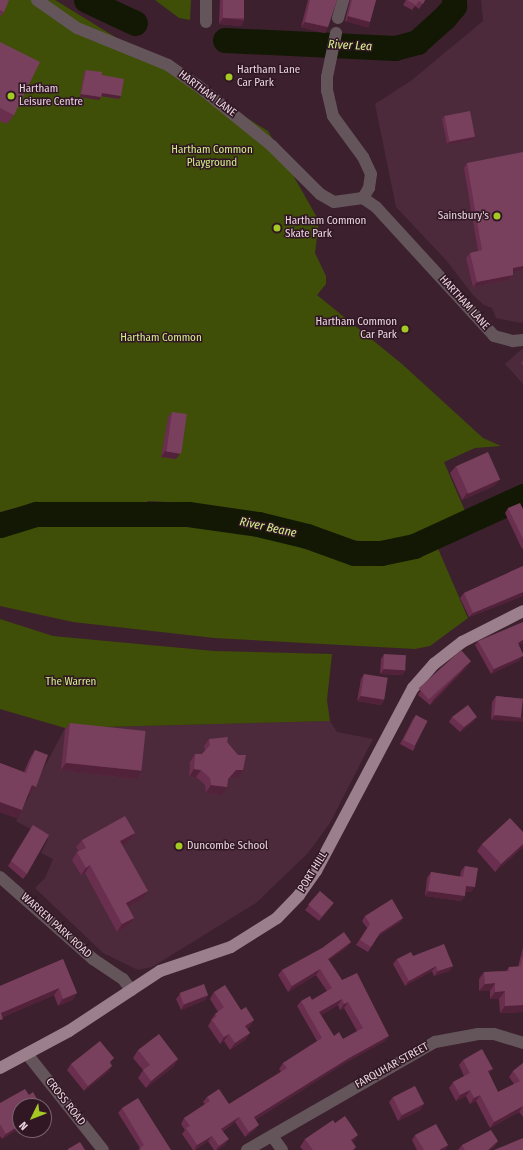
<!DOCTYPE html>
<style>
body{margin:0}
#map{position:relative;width:523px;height:1150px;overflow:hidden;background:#3c202d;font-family:"Fira Sans Condensed",sans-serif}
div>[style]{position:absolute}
.built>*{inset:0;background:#4c2a3b}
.green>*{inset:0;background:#3f4f07}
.river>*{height:25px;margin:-12.5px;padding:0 12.5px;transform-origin:12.5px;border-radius:12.5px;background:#121803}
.minor>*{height:12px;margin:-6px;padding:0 6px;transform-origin:6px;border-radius:6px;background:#64555b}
.major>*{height:12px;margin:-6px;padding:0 6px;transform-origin:6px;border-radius:6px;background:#9c7f8c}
.wall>*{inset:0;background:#6a2e4e}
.shaded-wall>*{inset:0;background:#52213a;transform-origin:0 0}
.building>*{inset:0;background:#78405d;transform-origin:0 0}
.dots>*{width:11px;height:11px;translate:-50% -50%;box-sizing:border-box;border:2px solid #311724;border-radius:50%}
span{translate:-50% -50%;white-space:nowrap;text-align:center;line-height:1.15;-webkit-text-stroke:3px #311724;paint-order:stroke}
.poi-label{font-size:11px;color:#e8d5dd}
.left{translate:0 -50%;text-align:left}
.right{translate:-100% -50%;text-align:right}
.street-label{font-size:11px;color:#e8d5dd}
.park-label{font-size:11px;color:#d1ee89}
.water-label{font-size:12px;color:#d5f28d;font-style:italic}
.north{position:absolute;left:12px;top:1098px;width:40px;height:40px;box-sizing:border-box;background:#311724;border:1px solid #7a636e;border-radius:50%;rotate:227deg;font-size:11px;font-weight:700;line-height:16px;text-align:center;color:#e8d5dd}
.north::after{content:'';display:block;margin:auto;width:14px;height:18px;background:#a4c824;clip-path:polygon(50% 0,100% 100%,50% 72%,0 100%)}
</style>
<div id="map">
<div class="built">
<div style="clip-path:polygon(481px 0,523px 0,523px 322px,521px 323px,496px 318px,492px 308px,484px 305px,473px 295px,446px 260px,396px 207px,375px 104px,412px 80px,483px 21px)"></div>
<div style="clip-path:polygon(523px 348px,523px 384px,505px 364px)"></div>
<div style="clip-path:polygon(330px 721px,337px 732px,373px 739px,330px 823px,308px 853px,256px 903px,152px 967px,138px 970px,103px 953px,35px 888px,45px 878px,53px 859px,41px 853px,48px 839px,16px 821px,65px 728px)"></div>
</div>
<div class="green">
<div style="clip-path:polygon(0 0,55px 0,268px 131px,319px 221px,315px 253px,326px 276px,326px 284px,317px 295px,402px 364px,483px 438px,501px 446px,475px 448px,444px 462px,465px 511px,403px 539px,383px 543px,340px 539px,304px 526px,205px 505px,168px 502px,148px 501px,142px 507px,33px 504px,0 512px)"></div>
<div style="clip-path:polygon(155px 0,191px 0,190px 20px,179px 18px)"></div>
<div style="clip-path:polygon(59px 522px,90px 525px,185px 524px,291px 539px,335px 555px,364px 562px,388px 564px,436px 544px,468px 618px,430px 646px,415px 649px,214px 638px,73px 622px,0 606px,0 536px,28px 525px)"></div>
<div style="clip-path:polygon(0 619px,53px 636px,214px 651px,332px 654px,327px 700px,330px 721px,65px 728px,0 709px)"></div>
</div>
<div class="river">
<div style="left:86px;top:0;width:54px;rotate:25.1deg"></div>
<div style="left:225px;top:40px;width:170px;rotate:2.7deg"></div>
<div style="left:395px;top:48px;width:23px;rotate:-15deg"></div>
<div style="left:417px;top:42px;width:36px;rotate:-42deg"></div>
<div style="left:444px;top:18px;width:16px;rotate:-50deg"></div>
<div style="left:454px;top:6px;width:6px;rotate:-90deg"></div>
<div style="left:0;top:525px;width:38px;rotate:-17deg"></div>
<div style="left:36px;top:514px;width:152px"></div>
<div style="left:188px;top:514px;width:71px;rotate:8.1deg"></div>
<div style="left:258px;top:524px;width:50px;rotate:13.8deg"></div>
<div style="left:307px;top:536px;width:50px;rotate:19.9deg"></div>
<div style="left:354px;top:553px;width:27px"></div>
<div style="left:381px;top:553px;width:34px;rotate:-12deg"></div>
<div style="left:414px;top:546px;width:120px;rotate:-24.6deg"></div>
</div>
<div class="minor">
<div style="left:37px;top:0;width:49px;rotate:35deg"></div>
<div style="left:77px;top:28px;width:98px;rotate:22.1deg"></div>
<div style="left:168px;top:65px;width:35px;rotate:35deg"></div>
<div style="left:197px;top:85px;width:97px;rotate:39.1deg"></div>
<div style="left:272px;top:146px;width:68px;rotate:45deg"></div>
<div style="left:320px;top:194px;width:16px;rotate:30deg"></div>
<div style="left:334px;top:202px;width:29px;rotate:-8deg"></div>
<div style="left:363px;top:198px;width:12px;rotate:-59deg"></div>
<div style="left:369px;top:188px;width:14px;rotate:-82deg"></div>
<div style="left:371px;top:174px;width:19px;rotate:-115deg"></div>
<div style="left:363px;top:157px;width:51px;rotate:-126.2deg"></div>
<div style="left:333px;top:116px;width:26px;rotate:-103deg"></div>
<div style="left:327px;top:91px;width:14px;rotate:-90deg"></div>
<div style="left:327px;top:77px;width:45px;rotate:-78.4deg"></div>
<div style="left:338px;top:18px;width:19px;rotate:-74deg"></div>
<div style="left:206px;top:22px;width:22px;rotate:-90deg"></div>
<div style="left:363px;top:198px;width:16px;rotate:35deg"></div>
<div style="left:376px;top:207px;width:175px;rotate:47.5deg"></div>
<div style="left:494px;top:336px;width:20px;rotate:15deg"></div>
<div style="left:513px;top:341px;width:10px;rotate:-6deg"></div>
<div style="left:0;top:877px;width:124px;rotate:41.4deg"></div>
<div style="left:93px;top:959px;width:36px;rotate:34deg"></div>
<div style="left:123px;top:979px;width:14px;rotate:54deg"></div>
<div style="left:27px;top:1054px;width:122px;rotate:51.6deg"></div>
<div style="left:272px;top:1136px;width:17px;rotate:54deg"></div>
<div style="left:247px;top:1150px;width:217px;rotate:-29.9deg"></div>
<div style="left:435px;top:1042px;width:44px;rotate:-10.5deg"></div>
<div style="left:478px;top:1034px;width:16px"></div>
<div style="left:494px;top:1034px;width:30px;rotate:17deg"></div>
</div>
<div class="major">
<div style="left:0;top:1068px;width:78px;rotate:-28.2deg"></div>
<div style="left:69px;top:1031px;width:109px;rotate:-33.4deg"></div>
<div style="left:160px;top:971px;width:75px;rotate:-18.7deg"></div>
<div style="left:231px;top:947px;width:54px;rotate:-32.2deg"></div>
<div style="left:277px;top:918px;width:32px;rotate:-46deg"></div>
<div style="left:299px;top:895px;width:29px;rotate:-55deg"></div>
<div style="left:316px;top:871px;width:207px;rotate:-62.1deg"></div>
<div style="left:413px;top:688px;width:32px;rotate:-49deg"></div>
<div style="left:434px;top:664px;width:36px;rotate:-38deg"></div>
<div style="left:462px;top:642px;width:68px;rotate:-26.9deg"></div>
</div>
<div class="wall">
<div style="clip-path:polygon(0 0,4px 12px,0 17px)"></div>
<div style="clip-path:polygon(220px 0,244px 0,244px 20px,241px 26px,219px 24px)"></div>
<div style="clip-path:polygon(308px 0,337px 0,325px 33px,301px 27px)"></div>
<div style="clip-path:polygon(350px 0,376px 0,370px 22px,367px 27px,345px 21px)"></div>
<div style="clip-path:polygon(406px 0,425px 0,419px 9px,415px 6px,412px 10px,403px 5px)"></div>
<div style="clip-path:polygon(0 42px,14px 115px,7px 124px,0 121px)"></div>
<div style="clip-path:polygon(86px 70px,102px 75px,119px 99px,101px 96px,99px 100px,80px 97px,84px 72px)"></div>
<div style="clip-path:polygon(444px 116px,475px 137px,473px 140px,447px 144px,442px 119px)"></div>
<div style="clip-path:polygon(467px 163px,523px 270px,513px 272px,513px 275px,509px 280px,473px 287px,466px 258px,470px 253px,478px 251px,464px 168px)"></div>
<div style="clip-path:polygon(523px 360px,523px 366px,521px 363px)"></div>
<div style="clip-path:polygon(172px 412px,176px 459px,161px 457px,168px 417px)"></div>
<div style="clip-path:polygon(456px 466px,500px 479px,494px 486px,462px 500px,450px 473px)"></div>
<div style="clip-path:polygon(508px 508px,523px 509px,523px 548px,522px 549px,505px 513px)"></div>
<div style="clip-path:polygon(523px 566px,523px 596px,469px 617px,460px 598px,464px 593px)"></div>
<div style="clip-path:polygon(478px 641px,519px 645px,520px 660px,491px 674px,475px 645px)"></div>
<div style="clip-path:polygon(384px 654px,406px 670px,402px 675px,380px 674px,381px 659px)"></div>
<div style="clip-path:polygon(468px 666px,430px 705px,418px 695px,421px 690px)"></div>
<div style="clip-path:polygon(364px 674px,384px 700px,381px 705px,357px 701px,361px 679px)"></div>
<div style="clip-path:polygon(496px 696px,523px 699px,491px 720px,492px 702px)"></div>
<div style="clip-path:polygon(416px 715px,415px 747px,413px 751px,400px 744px,413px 719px)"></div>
<div style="clip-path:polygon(452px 717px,473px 722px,460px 732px,449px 722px)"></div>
<div style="clip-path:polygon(70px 723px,136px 779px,61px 770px,65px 730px)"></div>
<div style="clip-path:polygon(209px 739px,227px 742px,238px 778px,231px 777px,228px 781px,227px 787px,222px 795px,206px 793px,205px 785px,196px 777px,189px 777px,190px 762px,195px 754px,202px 754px,205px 751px,204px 746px)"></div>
<div style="clip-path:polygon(35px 750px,36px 787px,30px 794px,28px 793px,22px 810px,17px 818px,0 812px,0 763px,24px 772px,30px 758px)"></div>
<div style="clip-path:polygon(33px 825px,27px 874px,23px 879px,8px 866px)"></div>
<div style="clip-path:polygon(523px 832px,523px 847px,495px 872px,477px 851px,482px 844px)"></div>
<div style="clip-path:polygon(135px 833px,130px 841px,122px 845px,142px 899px,128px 907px,134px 918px,129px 925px,117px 932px,85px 873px,81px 875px,72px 860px,77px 852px,79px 852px,76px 847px,82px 840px)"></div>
<div style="clip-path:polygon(465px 866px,471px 892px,465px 891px,465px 896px,461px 901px,425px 896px,427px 878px,431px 872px,460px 877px,461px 871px)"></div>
<div style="clip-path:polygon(334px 903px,319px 921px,305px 910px,309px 905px)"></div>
<div style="clip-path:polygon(365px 916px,403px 918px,400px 922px,377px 937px,368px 952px,356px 945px,367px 928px,362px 921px)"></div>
<div style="clip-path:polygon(evenodd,351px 942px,347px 947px,329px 960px,342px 980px,385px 1041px,345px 1063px,255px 1120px,255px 1130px,245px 1137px,235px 1122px,223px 1131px,225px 1145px,217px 1150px,214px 1150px,208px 1141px,195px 1150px,193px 1150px,182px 1134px,185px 1130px,181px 1124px,184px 1118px,205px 1104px,203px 1102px,207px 1097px,229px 1104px,281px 1072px,279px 1069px,283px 1063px,317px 1041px,297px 1006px,301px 1001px,312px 1000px,327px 991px,316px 975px,288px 992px,278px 975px,282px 970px,351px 942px,338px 1005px,340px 1010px,344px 1008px,357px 1031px,343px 1039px,334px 1036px,321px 1015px,338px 1005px)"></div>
<div style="clip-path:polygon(523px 947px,523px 1012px,500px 1013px,499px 999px,490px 999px,490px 991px,479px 991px,479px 979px,484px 972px,506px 971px,509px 967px,518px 967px)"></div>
<div style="clip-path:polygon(413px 956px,453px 966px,449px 971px,434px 976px,432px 971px,405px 986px,393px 964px,397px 959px)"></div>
<div style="clip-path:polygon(63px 959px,77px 993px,72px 1000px,58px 1006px,54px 995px,3px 1017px,0 986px)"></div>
<div style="clip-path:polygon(214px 992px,241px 1010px,254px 1020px,250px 1026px,247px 1029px,250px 1033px,245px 1040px,230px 1050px,224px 1041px,220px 1044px,208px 1026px,211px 1021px,211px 1020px,215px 1014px,218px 1012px,210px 999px)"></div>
<div style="clip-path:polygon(180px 994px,208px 995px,205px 1000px,181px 1010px,176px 999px)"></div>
<div style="clip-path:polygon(138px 1050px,178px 1059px,173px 1067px,146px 1088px,138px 1078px,143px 1070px,133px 1058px)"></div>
<div style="clip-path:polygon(463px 1060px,489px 1074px,498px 1092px,514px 1084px,509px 1077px,513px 1071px,523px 1063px,523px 1117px,519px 1112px,490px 1128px,476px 1101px,470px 1104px,466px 1096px,456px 1101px,449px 1088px,453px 1082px,464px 1076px,459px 1065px)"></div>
<div style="clip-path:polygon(71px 1064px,111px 1064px,109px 1071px,84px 1091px,67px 1070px)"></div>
<div style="clip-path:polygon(393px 1097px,424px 1104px,420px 1110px,398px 1121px,389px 1102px)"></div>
<div style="clip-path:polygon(0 1103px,20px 1106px,20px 1128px,2px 1139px,0 1136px)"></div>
<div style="clip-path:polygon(122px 1108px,171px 1150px,138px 1150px,140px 1148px,118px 1113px)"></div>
<div style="clip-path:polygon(335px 1123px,353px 1143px,356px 1147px,354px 1150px,303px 1150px,300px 1147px,305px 1139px)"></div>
<div style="clip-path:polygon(415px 1135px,448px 1145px,445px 1150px,417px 1150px,412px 1140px)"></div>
<div style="clip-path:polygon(498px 1141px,494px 1147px,490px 1150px,458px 1150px,462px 1145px)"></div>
</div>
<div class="shaded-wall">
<div style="left:348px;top:16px;width:23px;height:6px;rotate:15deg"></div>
<div style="clip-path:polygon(223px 18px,244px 20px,241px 26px,219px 24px)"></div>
<div style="clip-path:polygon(305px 22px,328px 27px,325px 33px,301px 27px)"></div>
<div style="clip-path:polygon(102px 93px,121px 96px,119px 99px,100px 96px)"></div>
<div style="clip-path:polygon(81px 94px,101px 97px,99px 100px,80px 97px)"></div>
<div style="clip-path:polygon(475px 137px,473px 140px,447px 144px,449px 142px)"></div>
<div style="clip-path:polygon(523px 266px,523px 270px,509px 273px,513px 268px)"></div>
<div style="clip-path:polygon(513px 275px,509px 280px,473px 287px,477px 282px)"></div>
<div style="clip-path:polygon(165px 451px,180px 454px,176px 459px,161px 457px)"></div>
<div style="clip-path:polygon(500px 479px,494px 486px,462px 500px,467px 493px)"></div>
<div style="clip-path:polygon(523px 592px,523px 596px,469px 617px,473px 613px)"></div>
<div style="clip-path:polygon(523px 640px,523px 644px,514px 647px,518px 643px)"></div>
<div style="clip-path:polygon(523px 656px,520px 660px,491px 674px,494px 669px)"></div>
<div style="clip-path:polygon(471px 661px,468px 666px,430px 705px,433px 700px)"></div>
<div style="clip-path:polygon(384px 669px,406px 670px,402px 675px,380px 674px)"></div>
<div style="clip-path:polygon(361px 696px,384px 700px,381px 705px,357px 701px)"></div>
<div style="clip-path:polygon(495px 715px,523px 717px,523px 722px,491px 720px)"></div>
<div style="clip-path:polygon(477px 717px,473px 722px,460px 732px,464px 727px)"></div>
<div style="clip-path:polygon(66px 763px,142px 771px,136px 779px,61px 770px)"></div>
<div style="clip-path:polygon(194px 769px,201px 770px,196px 777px,189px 777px)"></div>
<div style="clip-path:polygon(236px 770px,243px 770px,238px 778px,231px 777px,222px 786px,228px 779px)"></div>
<div style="clip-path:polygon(32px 785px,36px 787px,30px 794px,26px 793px)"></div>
<div style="clip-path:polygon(211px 785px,227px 787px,222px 795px,206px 793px)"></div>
<div style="clip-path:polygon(0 802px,22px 810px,17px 818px,0 812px)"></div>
<div style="clip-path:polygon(135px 833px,130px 841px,115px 849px,120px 841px)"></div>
<div style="clip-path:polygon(523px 844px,523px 847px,495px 872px,501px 864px)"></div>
<div style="clip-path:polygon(90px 865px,85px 873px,81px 875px,86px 868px)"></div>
<div style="clip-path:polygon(466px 886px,475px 887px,471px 892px,463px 891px)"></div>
<div style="clip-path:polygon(148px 891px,142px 899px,121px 911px,126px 903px)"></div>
<div style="clip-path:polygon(428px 891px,465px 896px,461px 901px,425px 896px)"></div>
<div style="clip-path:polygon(134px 918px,129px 925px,117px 932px,122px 924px)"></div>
<div style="clip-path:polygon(403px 918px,400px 922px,376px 938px,380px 933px)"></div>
<div style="clip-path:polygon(351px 942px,347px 947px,324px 964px,328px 959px)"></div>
<div style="clip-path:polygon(436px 966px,432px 971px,405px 986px,409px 981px)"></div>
<div style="clip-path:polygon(453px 966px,449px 971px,434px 976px,438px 971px)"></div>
<div style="clip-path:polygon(320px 969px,316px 975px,288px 992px,292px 986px)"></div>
<div style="clip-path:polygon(495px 983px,490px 991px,479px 991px,485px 984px)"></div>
<div style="clip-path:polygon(59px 988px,54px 995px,0 1018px,1px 1013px)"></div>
<div style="clip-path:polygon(505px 991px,499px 999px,490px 999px,495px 992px)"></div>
<div style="clip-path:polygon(77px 993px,72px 1000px,58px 1006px,63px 999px)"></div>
<div style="clip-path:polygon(208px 995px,205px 1000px,181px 1010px,184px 1005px)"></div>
<div style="clip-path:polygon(342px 999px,338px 1005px,315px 1018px,319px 1012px)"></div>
<div style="clip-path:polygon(348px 1002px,344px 1008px,340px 1010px,344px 1004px)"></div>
<div style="clip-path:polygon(523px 1005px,523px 1012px,500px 1013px,505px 1006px)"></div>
<div style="clip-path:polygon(254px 1020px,250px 1026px,240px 1033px,245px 1026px)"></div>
<div style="clip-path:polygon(250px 1033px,245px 1040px,230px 1050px,235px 1043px)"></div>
<div style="clip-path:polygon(229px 1034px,224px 1041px,220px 1044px,224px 1037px)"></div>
<div style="clip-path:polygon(389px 1036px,385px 1041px,345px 1063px,250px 1123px,254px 1117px,349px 1058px)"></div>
<div style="clip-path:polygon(178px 1059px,173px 1067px,146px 1088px,151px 1081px)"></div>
<div style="clip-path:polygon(112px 1066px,109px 1071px,84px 1091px,88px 1086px)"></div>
<div style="clip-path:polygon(493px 1069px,488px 1075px,488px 1071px)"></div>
<div style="clip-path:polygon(470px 1090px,466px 1096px,456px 1101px,460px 1095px)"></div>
<div style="clip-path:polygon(480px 1095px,476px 1101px,470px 1104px,474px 1098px)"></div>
<div style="clip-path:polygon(424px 1104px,420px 1110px,398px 1121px,402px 1115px)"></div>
<div style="clip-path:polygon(523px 1106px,519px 1112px,490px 1128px,494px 1122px)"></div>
<div style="clip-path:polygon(239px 1117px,235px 1122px,217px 1134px,221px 1129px)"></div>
<div style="clip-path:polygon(20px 1125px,20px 1128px,2px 1139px,6px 1134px)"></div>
<div style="clip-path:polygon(259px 1125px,255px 1130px,245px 1137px,249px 1132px)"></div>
<div style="clip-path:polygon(358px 1135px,353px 1143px,351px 1140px)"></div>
<div style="clip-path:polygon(212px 1136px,208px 1141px,194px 1150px,197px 1145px)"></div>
<div style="clip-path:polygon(229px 1139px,225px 1145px,217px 1150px,216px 1150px,219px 1146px)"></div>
<div style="clip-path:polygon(498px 1141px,494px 1147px,490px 1150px,488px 1150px)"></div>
<div style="clip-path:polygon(448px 1145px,445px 1150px,439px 1150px)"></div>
</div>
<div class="building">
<div style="clip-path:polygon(0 0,9px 0,4px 12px,0 10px)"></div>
<div style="left:223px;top:0;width:21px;height:18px"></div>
<div style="clip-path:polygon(310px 0,337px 0,328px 27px,305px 22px)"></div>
<div style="clip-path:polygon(352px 0,376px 0,370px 22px,348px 16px)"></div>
<div style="clip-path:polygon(407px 0,425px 0,423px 4px,419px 1px,416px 5px)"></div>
<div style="clip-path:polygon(0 42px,40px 62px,14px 115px,0 108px)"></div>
<div style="clip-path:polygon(86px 70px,102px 72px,102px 75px,124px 79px,121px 96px,102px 93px,101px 97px,81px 94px)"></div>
<div style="left:470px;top:111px;width:26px;height:26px;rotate:79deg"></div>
<div style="clip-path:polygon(523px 152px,523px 266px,513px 268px,513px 275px,477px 282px,470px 253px,482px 250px,467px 163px)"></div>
<div style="left:172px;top:412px;width:15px;height:40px;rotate:8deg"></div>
<div style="left:488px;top:452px;width:30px;height:35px;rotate:66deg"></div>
<div style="clip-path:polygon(520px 503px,523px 509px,523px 539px,508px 508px)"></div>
<div style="clip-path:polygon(523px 566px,523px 592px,473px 613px,464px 593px)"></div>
<div style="clip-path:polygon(523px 622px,523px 640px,518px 643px,523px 654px,523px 656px,494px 669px,478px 641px)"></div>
<div style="left:461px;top:650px;width:15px;height:57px;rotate:48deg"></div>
<div style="left:384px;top:654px;width:22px;height:15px;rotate:3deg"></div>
<div style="left:364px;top:674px;width:24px;height:22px;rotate:9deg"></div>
<div style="left:496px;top:696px;width:27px;height:19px;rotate:6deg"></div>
<div style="clip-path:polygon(468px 705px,477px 717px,464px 727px,452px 717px)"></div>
<div style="left:416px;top:715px;width:13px;height:28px;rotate:27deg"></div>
<div style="left:70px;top:723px;width:76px;height:40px;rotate:6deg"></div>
<div style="clip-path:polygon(228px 737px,227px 742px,238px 755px,246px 755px,243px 770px,236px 770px,228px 779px,227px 787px,211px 785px,210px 778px,201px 770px,194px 769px,195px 754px,202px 754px,210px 745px,209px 739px)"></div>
<div style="clip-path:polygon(35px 750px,48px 755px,36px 787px,32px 785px,22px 810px,0 802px,0 763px,26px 773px)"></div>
<div style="clip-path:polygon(125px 816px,135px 833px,120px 841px,148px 891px,126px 903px,134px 918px,122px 924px,90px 865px,86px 868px,77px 852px,86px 848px,82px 840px)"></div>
<div style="clip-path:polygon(510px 818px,523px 832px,523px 844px,501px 864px,482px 844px)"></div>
<div style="clip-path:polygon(33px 825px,49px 835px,27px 874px,11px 861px)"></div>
<div style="clip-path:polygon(465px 866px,478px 868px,475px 887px,466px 886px,465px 896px,428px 891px,431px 872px,463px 877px)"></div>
<div style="left:320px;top:891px;width:18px;height:18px;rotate:41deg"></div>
<div style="clip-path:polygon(392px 899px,403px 918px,380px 933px,371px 947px,360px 940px,370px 924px,365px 916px)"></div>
<div style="clip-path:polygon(evenodd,344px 932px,351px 942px,328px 959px,342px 980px,357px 973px,389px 1036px,349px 1058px,254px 1117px,259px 1125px,249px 1132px,239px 1117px,221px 1129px,229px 1139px,219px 1146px,212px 1136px,197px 1145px,186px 1128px,190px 1126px,184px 1118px,210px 1101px,207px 1097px,219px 1089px,229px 1104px,287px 1068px,283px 1063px,322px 1038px,301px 1001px,310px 996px,312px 1000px,332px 988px,320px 969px,292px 986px,282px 970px,322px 948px,344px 932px,342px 999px,344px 1004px,348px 1002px,363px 1028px,343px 1039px,339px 1032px,334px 1036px,319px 1012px,342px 999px)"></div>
<div style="clip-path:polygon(444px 944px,453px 966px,438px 971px,436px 966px,409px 981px,397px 959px,411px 952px,413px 956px)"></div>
<div style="clip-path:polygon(523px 956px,523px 966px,520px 967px)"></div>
<div style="clip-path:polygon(63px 959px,77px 993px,63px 999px,59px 988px,1px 1013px,3px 1019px,0 1020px,0 986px)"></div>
<div style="clip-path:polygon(523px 966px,523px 1005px,505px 1006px,505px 991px,495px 992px,495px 983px,485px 984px,484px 972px,509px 971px,509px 967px)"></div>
<div style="left:204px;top:984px;width:12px;height:26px;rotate:70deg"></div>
<div style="clip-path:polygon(225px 985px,241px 1010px,246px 1007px,254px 1020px,245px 1026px,250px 1033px,235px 1043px,229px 1034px,224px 1037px,212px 1020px,217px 1016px,215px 1014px,224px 1007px,214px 992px)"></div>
<div style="clip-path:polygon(159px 1034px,178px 1059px,151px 1081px,143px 1070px,150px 1065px,138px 1050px)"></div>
<div style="clip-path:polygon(100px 1041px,114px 1058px,110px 1062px,112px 1066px,88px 1086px,71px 1064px)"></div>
<div style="clip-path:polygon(482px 1049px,493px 1069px,488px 1071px,498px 1092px,520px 1081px,513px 1071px,523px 1063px,523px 1106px,494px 1122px,480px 1095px,474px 1098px,470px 1090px,460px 1095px,453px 1082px,470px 1073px,463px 1060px)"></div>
<div style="left:415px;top:1086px;width:20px;height:25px;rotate:63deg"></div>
<div style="clip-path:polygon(25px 1089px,29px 1095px,33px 1092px,41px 1106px,20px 1106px,20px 1125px,6px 1134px,0 1124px,0 1103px)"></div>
<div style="clip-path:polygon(138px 1098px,171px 1150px,141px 1150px,140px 1148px,144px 1145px,122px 1108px)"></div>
<div style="clip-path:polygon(345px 1116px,358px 1135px,351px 1140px,356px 1147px,352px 1150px,313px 1150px,305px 1139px,333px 1120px,335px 1123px)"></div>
<div style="clip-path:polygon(436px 1124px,448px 1145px,439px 1150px,424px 1150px,415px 1135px)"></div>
<div style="clip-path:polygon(491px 1130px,498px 1141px,488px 1150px,465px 1150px,462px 1145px)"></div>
<div style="clip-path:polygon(523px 1138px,523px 1150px,494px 1150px)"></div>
<div style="clip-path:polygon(80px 1142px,85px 1150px,68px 1150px,68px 1149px)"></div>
</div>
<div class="dots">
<div style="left:229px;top:77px;background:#a4c824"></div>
<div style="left:11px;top:96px;background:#a4c824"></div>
<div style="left:497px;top:216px;background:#a4c824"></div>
<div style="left:277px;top:228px;background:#a4c824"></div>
<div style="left:405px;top:329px;background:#a4c824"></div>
<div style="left:179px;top:846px;background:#a4c824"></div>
</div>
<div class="poi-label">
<span class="left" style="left:237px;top:77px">Hartham Lane<br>Car Park</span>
<span class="left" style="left:19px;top:96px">Hartham<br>Leisure Centre</span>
<span class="right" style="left:489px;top:216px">Sainsbury's</span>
<span class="left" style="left:285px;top:228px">Hartham Common<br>Skate Park</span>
<span class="right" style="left:397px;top:329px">Hartham Common<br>Car Park</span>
<span class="left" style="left:187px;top:846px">Duncombe School</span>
</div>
<div class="street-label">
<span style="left:207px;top:94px;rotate:37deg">HARTHAM LANE</span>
<span style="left:464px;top:303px;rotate:48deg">HARTHAM LANE</span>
<span style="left:313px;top:872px;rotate:-58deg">PORT HILL</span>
<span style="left:56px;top:926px;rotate:42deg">WARREN PARK ROAD</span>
<span style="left:392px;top:1066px;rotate:-29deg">FARQUHAR STREET</span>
<span style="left:65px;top:1102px;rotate:52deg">CROSS ROAD</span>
</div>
<div class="park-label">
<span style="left:212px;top:157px">Hartham Common<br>Playground</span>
<span style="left:161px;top:338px">Hartham Common</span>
<span style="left:71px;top:682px">The Warren</span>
</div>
<div class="water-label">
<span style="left:350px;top:46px;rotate:3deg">River Lea</span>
<span style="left:268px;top:528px;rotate:12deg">River Beane</span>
</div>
<div class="north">N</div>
</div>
